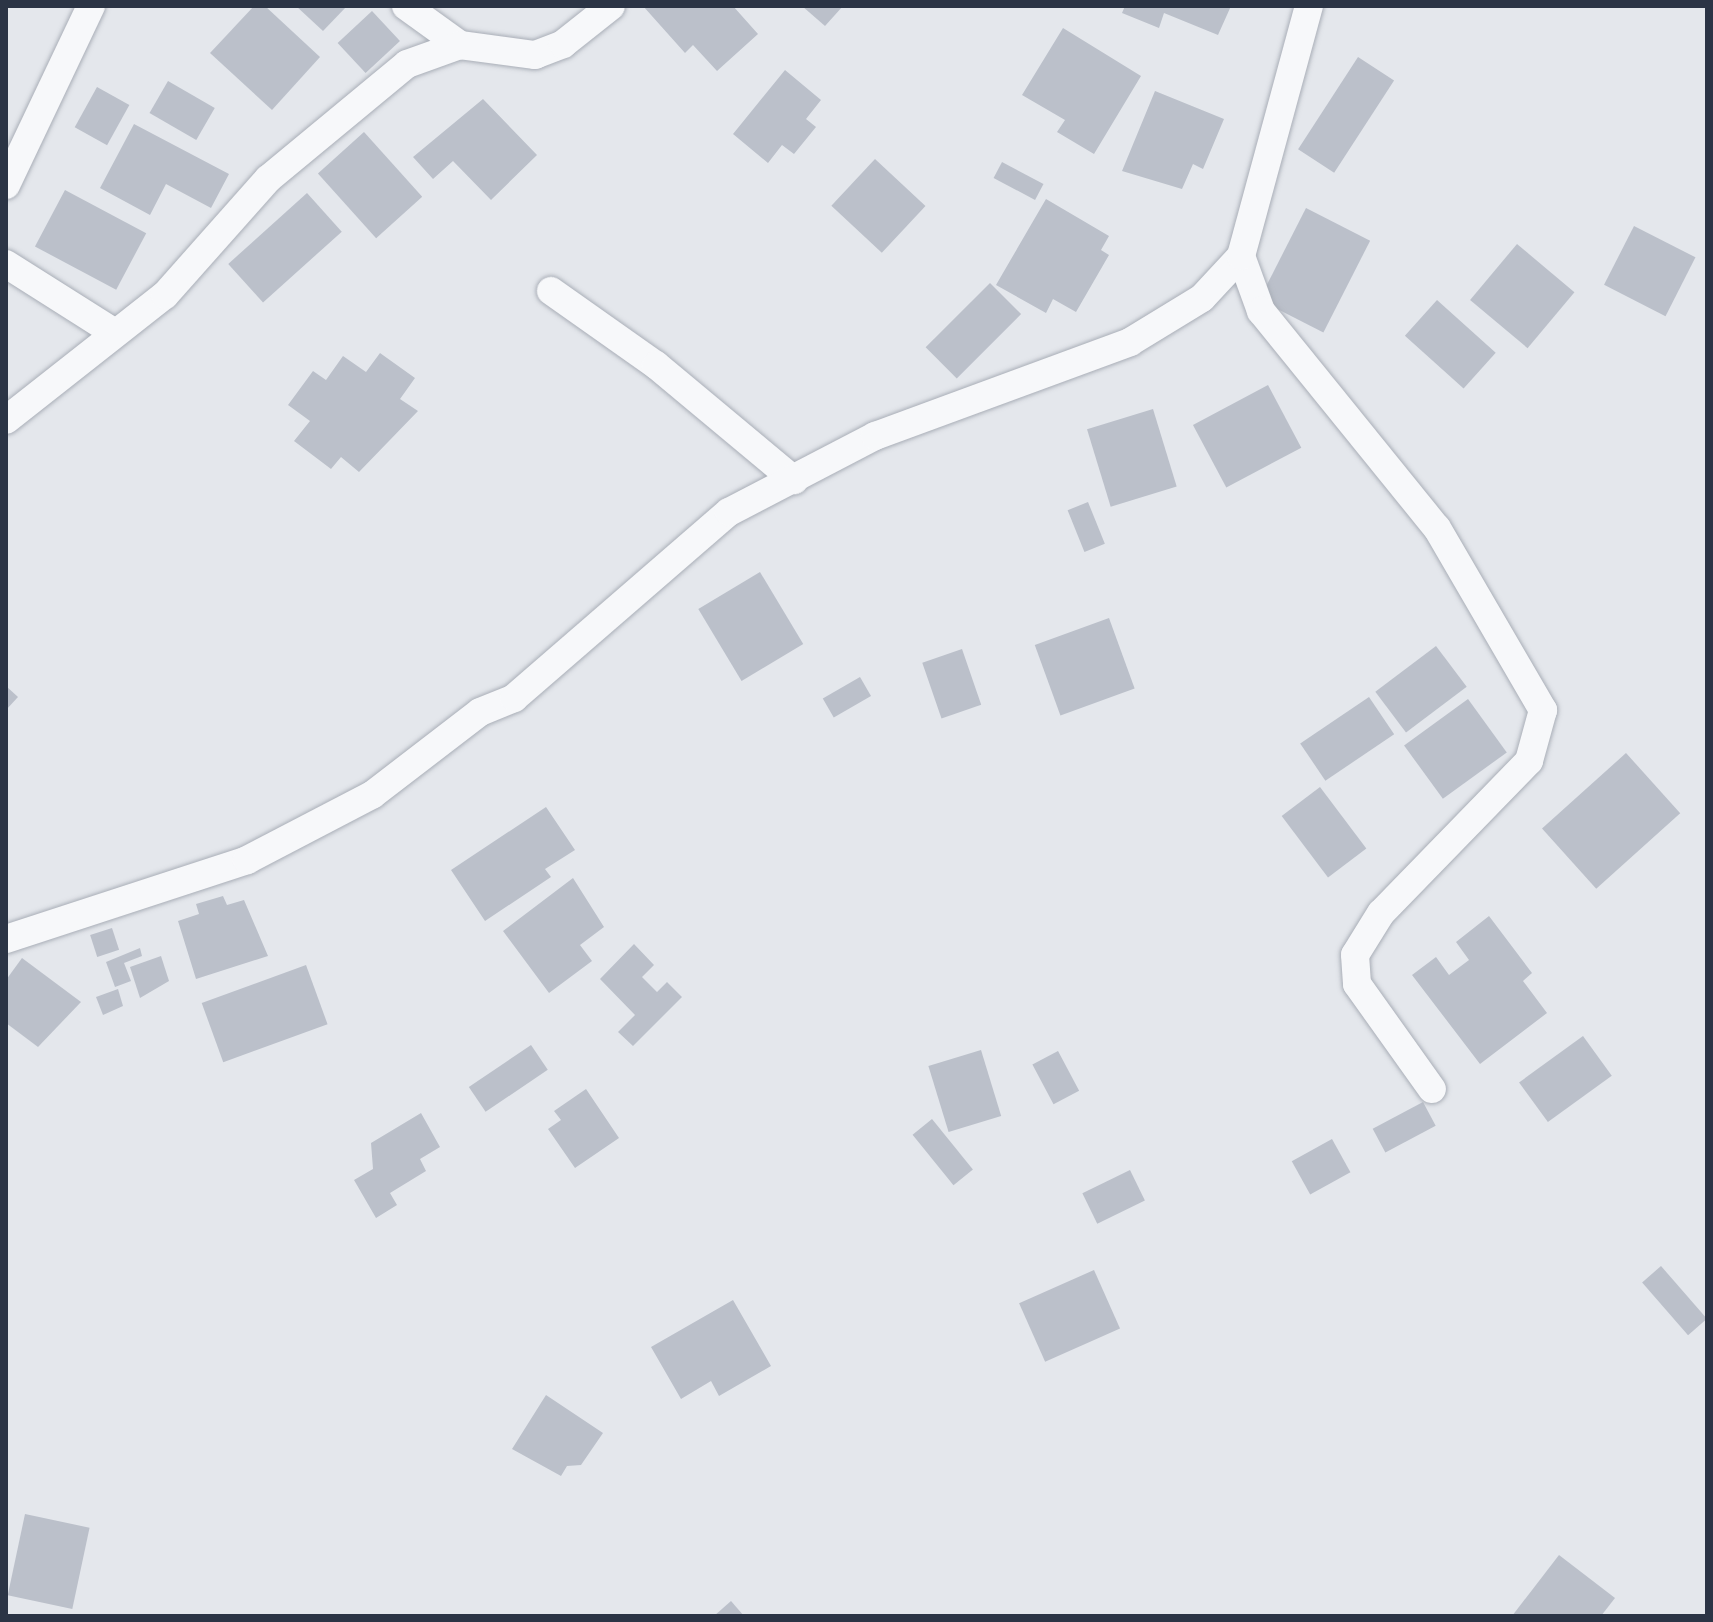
<!DOCTYPE html>
<style>
body{margin:0}
#map{position:relative;width:1713px;height:1622px;overflow:hidden;background:#e4e7ec;font-family:Karla,sans-serif}
div>[style]{position:absolute}
.building>*{inset:0;background:#bbc0ca;transform-origin:0 0}
.roads{filter:drop-shadow(0 0 2px #a9aeb7) drop-shadow(0 0 2px #a9aeb7)}
.minor>*{height:28px;margin:-14px;padding:0 14px;transform-origin:14px;border-radius:14px;background:#f7f8fa}
span{translate:-50% -50%;white-space:nowrap;text-align:center;line-height:1.15;-webkit-text-stroke:7px #f4f6f9;paint-order:stroke}
.frame{position:absolute;inset:0;border:8px solid #2b3445;pointer-events:none}
</style>
<div id="map">
<div class="building">
<div style="clip-path:polygon(254px 6px,265px 6px,320px 57px,272px 110px,210px 53px)"></div>
<div style="clip-path:polygon(296px 6px,347px 6px,323px 31px)"></div>
<div style="clip-path:polygon(643px 6px,733px 6px,758px 34px,717px 71px,693px 45px,685px 53px)"></div>
<div style="clip-path:polygon(802px 6px,843px 6px,825px 26px)"></div>
<div style="clip-path:polygon(1125px 6px,1231px 6px,1218px 35px,1164px 13px,1159px 28px,1122px 13px)"></div>
<div style="left:372px;top:11px;width:41px;height:47px;rotate:47deg"></div>
<div style="clip-path:polygon(1063px 28px,1141px 76px,1094px 154px,1057px 132px,1065px 120px,1022px 95px)"></div>
<div style="left:1358px;top:57px;width:43px;height:110px;rotate:33deg"></div>
<div style="clip-path:polygon(785px 70px,821px 100px,806px 119px,816px 127px,794px 154px,782px 145px,768px 163px,733px 134px)"></div>
<div style="left:168px;top:81px;width:54px;height:37px;rotate:30deg"></div>
<div style="left:97px;top:87px;width:37px;height:46px;rotate:29deg"></div>
<div style="clip-path:polygon(1155px 91px,1224px 119px,1203px 169px,1193px 164px,1182px 189px,1122px 171px)"></div>
<div style="clip-path:polygon(483px 99px,537px 155px,491px 200px,453px 161px,433px 179px,413px 157px)"></div>
<div style="clip-path:polygon(134px 124px,229px 174px,211px 208px,166px 184px,150px 215px,100px 188px)"></div>
<div style="left:364px;top:132px;width:87px;height:62px;rotate:48deg"></div>
<div style="left:875px;top:159px;width:69px;height:64px;rotate:43deg"></div>
<div style="left:1002px;top:162px;width:47px;height:18px;rotate:28deg"></div>
<div style="left:65px;top:190px;width:92px;height:64px;rotate:28deg"></div>
<div style="left:307px;top:193px;width:52px;height:106px;rotate:48deg"></div>
<div style="clip-path:polygon(1046px 199px,1109px 236px,1101px 250px,1109px 255px,1076px 312px,1053px 299px,1046px 313px,996px 285px)"></div>
<div style="left:1306px;top:208px;width:72px;height:103px;rotate:27deg"></div>
<div style="left:1634px;top:226px;width:69px;height:66px;rotate:27deg"></div>
<div style="left:1517px;top:244px;width:75px;height:73px;rotate:40deg"></div>
<div style="left:990px;top:283px;width:44px;height:91px;rotate:45deg"></div>
<div style="left:1437px;top:300px;width:79px;height:48px;rotate:42deg"></div>
<div style="clip-path:polygon(380px 353px,415px 378px,400px 399px,418px 411px,359px 472px,341px 457px,331px 469px,294px 441px,310px 421px,288px 405px,313px 371px,326px 380px,343px 356px,366px 372px)"></div>
<div style="left:1268px;top:385px;width:71px;height:85px;rotate:62deg"></div>
<div style="left:1153px;top:409px;width:81px;height:69px;rotate:73deg"></div>
<div style="left:1088px;top:502px;width:45px;height:22px;rotate:68deg"></div>
<div style="left:760px;top:572px;width:84px;height:72px;rotate:59deg"></div>
<div style="left:1109px;top:618px;width:75px;height:79px;rotate:70deg"></div>
<div style="left:1436px;top:646px;width:51px;height:76px;rotate:53deg"></div>
<div style="left:962px;top:649px;width:59px;height:42px;rotate:71deg"></div>
<div style="left:860px;top:677px;width:22px;height:43px;rotate:60deg"></div>
<div style="clip-path:polygon(6px 686px,18px 697px,6px 710px)"></div>
<div style="left:1369px;top:697px;width:45px;height:83px;rotate:56deg"></div>
<div style="left:1468px;top:699px;width:66px;height:79px;rotate:54deg"></div>
<div style="left:1626px;top:753px;width:81px;height:113px;rotate:48deg"></div>
<div style="left:1320px;top:787px;width:77px;height:48px;rotate:53deg"></div>
<div style="clip-path:polygon(546px 807px,575px 850px,545px 869px,551px 877px,485px 921px,451px 870px)"></div>
<div style="clip-path:polygon(573px 878px,604px 927px,580px 945px,592px 961px,549px 993px,503px 931px)"></div>
<div style="clip-path:polygon(223px 896px,227px 905px,244px 900px,268px 956px,196px 979px,178px 921px,199px 914px,196px 904px)"></div>
<div style="clip-path:polygon(1489px 916px,1532px 973px,1523px 981px,1547px 1013px,1480px 1064px,1412px 975px,1436px 957px,1449px 975px,1469px 960px,1456px 942px)"></div>
<div style="left:112px;top:928px;width:23px;height:23px;rotate:72deg"></div>
<div style="clip-path:polygon(634px 944px,654px 965px,642px 977px,657px 992px,667px 982px,682px 997px,633px 1046px,618px 1032px,635px 1015px,600px 979px)"></div>
<div style="clip-path:polygon(140px 948px,142px 956px,124px 963px,131px 981px,115px 987px,106px 962px)"></div>
<div style="clip-path:polygon(161px 956px,169px 981px,140px 998px,130px 967px)"></div>
<div style="clip-path:polygon(22px 958px,81px 1002px,38px 1047px,6px 1023px,6px 980px)"></div>
<div style="left:306px;top:965px;width:63px;height:111px;rotate:70deg"></div>
<div style="clip-path:polygon(118px 989px,123px 1006px,103px 1015px,96px 997px)"></div>
<div style="left:1583px;top:1036px;width:49px;height:79px;rotate:54deg"></div>
<div style="left:531px;top:1045px;width:30px;height:75px;rotate:56deg"></div>
<div style="left:981px;top:1050px;width:69px;height:55px;rotate:73deg"></div>
<div style="left:1058px;top:1051px;width:45px;height:29px;rotate:62deg"></div>
<div style="clip-path:polygon(586px 1089px,619px 1138px,575px 1168px,548px 1129px,561px 1120px,554px 1111px)"></div>
<div style="left:1423px;top:1102px;width:27px;height:57px;rotate:62deg"></div>
<div style="clip-path:polygon(421px 1113px,440px 1147px,420px 1159px,426px 1171px,390px 1193px,397px 1205px,376px 1218px,354px 1180px,373px 1169px,371px 1143px)"></div>
<div style="left:932px;top:1119px;width:65px;height:25px;rotate:51deg"></div>
<div style="left:1332px;top:1139px;width:38px;height:46px;rotate:61deg"></div>
<div style="left:1130px;top:1170px;width:34px;height:53px;rotate:64deg"></div>
<div style="left:1661px;top:1266px;width:70px;height:25px;rotate:49deg"></div>
<div style="left:1094px;top:1270px;width:64px;height:82px;rotate:66deg"></div>
<div style="clip-path:polygon(733px 1300px,771px 1366px,719px 1396px,711px 1381px,681px 1399px,651px 1347px)"></div>
<div style="clip-path:polygon(546px 1395px,603px 1433px,581px 1465px,567px 1466px,561px 1476px,512px 1449px)"></div>
<div style="left:25px;top:1514px;width:66px;height:83px;rotate:12deg"></div>
<div style="clip-path:polygon(1559px 1555px,1615px 1598px,1601px 1616px,1512px 1616px)"></div>
<div style="clip-path:polygon(731px 1601px,744px 1616px,714px 1616px)"></div>
</div>
<div class="roads">
<div class="minor">
<div style="left:406px;top:6px;width:67px;rotate:35.8deg"></div>
<div style="left:6px;top:185px;width:198px;rotate:-64.6deg"></div>
<div style="left:1241px;top:256px;width:59px;rotate:70deg"></div>
<div style="left:1261px;top:311px;width:279px;rotate:51deg"></div>
<div style="left:1437px;top:528px;width:211px;rotate:59.8deg"></div>
<div style="left:1543px;top:710px;width:53px;rotate:105.4deg"></div>
<div style="left:1529px;top:761px;width:212px;rotate:134.2deg"></div>
<div style="left:1381px;top:913px;width:49px;rotate:121.8deg"></div>
<div style="left:1355px;top:955px;width:29px;rotate:86deg"></div>
<div style="left:1357px;top:984px;width:129px;rotate:54.5deg"></div>
<div style="left:6px;top:264px;width:125px;rotate:32.3deg"></div>
<div style="left:551px;top:291px;width:128px;rotate:35.2deg"></div>
<div style="left:656px;top:365px;width:180px;rotate:39.8deg"></div>
<div style="left:6px;top:420px;width:202px;rotate:-38.2deg"></div>
<div style="left:165px;top:295px;width:155px;rotate:-48.4deg"></div>
<div style="left:268px;top:179px;width:180px;rotate:-39.6deg"></div>
<div style="left:407px;top:64px;width:56px;rotate:-19.7deg"></div>
<div style="left:460px;top:45px;width:76px;rotate:7.6deg"></div>
<div style="left:535px;top:55px;width:30px;rotate:-21deg"></div>
<div style="left:563px;top:44px;width:61px;rotate:-38.4deg"></div>
<div style="left:6px;top:939px;width:254px;rotate:-18.1deg"></div>
<div style="left:247px;top:860px;width:141px;rotate:-27.5deg"></div>
<div style="left:372px;top:795px;width:136px;rotate:-37.5deg"></div>
<div style="left:480px;top:712px;width:37px;rotate:-22deg"></div>
<div style="left:514px;top:698px;width:284px;rotate:-40.9deg"></div>
<div style="left:729px;top:512px;width:165px;rotate:-27.5deg"></div>
<div style="left:875px;top:436px;width:272px;rotate:-20.2deg"></div>
<div style="left:1130px;top:342px;width:84px;rotate:-31.4deg"></div>
<div style="left:1202px;top:298px;width:57px;rotate:-47.1deg"></div>
<div style="left:1241px;top:256px;width:259px;rotate:-74.8deg"></div>
</div>
</div>
<div class="frame"></div>
</div>
